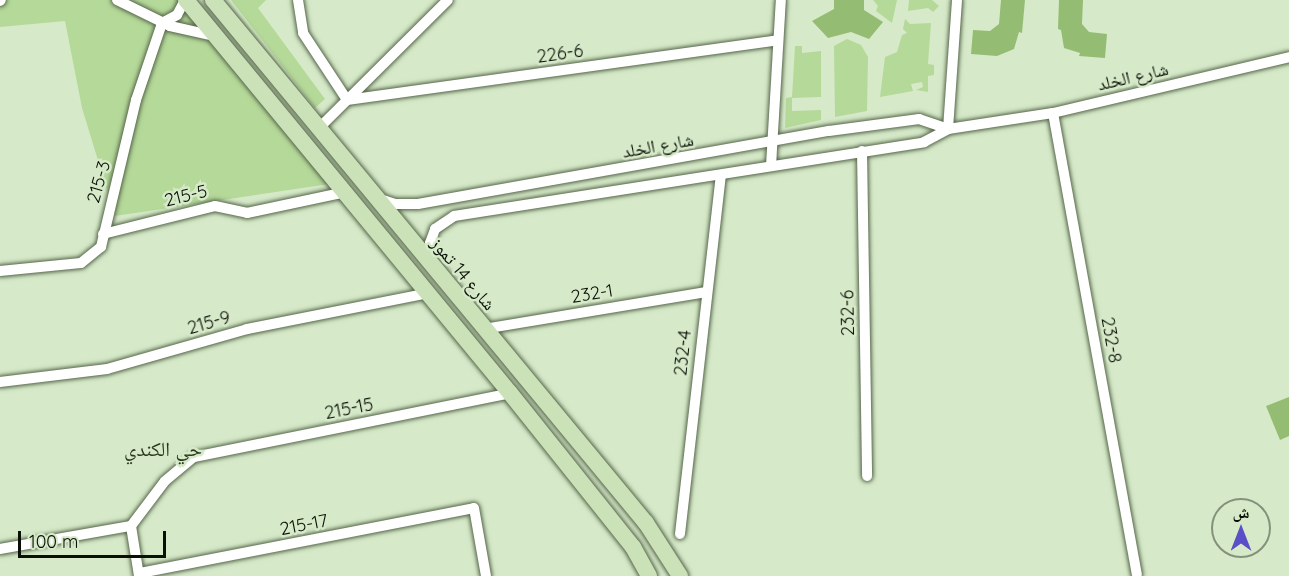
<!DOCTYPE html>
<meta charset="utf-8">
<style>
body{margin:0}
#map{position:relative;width:1289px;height:576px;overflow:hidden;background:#d6eac9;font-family:Quicksand,"Noto Naskh Arabic",sans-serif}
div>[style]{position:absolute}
.green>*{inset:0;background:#b5d999}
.building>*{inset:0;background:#94bd73}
.roads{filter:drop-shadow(0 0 2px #56664a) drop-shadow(0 0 2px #56664a)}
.minor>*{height:10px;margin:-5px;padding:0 5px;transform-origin:5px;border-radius:5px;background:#fff}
.primary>*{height:16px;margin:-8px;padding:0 8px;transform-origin:8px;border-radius:8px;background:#cbe2b9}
span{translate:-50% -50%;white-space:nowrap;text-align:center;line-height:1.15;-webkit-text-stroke:5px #d6eac9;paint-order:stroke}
.street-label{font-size:18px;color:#090f05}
.neighbourhood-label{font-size:20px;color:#2a381e}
.north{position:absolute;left:1211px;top:498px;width:60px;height:60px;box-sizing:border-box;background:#d6eac9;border:2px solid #84927b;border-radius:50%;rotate:0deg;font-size:16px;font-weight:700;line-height:24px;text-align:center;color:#090f05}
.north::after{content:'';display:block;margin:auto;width:21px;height:27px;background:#5b4fc7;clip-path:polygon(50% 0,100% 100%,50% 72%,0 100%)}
.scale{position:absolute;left:18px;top:531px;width:148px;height:27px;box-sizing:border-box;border:3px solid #090f05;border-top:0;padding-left:8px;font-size:18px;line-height:21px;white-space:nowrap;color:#090f05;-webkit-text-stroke:4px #d6eac9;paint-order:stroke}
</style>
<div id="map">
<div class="green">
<div style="clip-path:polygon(0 0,180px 0,329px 184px,115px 216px,82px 108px,65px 21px,0 27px)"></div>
<div style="clip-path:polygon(231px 0,266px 0,258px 8px,325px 99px,315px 108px)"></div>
<div style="clip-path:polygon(873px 0,897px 0,892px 23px,876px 11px,878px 6px)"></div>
<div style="clip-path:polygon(909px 0,932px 0,939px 6px,933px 12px,928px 8px,908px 11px)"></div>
<div style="clip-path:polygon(905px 19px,910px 24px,931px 23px,928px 64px,934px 65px,934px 75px,928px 76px,928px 92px,916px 90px,923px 87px,922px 82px,911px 84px,913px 91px,880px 97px,885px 57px,897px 52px,902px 35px,907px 33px,903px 29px)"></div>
<div style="clip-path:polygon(847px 39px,861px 45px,868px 57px,867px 111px,835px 117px,834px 46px)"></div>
<div style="clip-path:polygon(795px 46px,802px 46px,802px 53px,821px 51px,821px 97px,792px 98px,792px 111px,821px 110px,821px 120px,785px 128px,786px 98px,792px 97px)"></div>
</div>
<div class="building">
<div style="clip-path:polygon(834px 0,864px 0,864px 10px,883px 22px,869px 39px,851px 32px,828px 38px,812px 21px,834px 9px)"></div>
<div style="clip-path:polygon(1001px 0,1025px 0,1022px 33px,1019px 32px,1014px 49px,997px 56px,971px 54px,973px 30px,990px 31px,999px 24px)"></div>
<div style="clip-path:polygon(1059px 0,1083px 0,1082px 24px,1089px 32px,1107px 34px,1105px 58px,1079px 56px,1080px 53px,1064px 48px,1061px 30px,1058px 29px)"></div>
<div style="clip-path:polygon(1289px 397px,1289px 436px,1280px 440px,1266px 406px)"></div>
</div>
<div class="roads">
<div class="minor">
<div style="left:117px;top:0;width:59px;rotate:26.1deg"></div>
<div style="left:170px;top:26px;width:45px;rotate:12.8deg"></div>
<div style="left:298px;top:0;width:33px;rotate:81deg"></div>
<div style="left:303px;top:33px;width:80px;rotate:56.7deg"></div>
<div style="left:347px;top:100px;width:435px;rotate:-7.9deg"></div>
<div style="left:0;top:1px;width:1px;rotate:-45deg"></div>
<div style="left:162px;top:23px;width:17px;rotate:-28deg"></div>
<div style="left:177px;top:15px;width:17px;rotate:-62deg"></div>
<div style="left:1053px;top:113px;width:469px;rotate:79.7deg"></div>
<div style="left:320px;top:127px;width:180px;rotate:-44.8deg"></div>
<div style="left:948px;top:129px;width:129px;rotate:-86deg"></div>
<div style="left:862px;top:151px;width:325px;rotate:89.1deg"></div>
<div style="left:771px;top:166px;width:166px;rotate:-86.6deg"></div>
<div style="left:380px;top:199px;width:16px;rotate:18deg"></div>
<div style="left:395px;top:204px;width:23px"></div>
<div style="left:418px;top:204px;width:417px;rotate:-10.1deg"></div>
<div style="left:829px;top:131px;width:91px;rotate:-7.6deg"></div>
<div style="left:919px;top:119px;width:31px;rotate:19deg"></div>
<div style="left:103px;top:234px;width:115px;rotate:-14deg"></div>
<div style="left:215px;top:206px;width:33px;rotate:12deg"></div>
<div style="left:247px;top:213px;width:101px;rotate:-12deg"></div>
<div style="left:431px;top:261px;width:18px;rotate:-93deg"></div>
<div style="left:430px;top:243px;width:15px;rotate:-70deg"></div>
<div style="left:435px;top:229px;width:23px;rotate:-34deg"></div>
<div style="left:454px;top:216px;width:476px;rotate:-8.9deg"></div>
<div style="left:924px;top:142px;width:27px;rotate:-28deg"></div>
<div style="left:948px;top:129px;width:106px;rotate:-8.7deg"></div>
<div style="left:1053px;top:113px;width:243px;rotate:-13.3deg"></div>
<div style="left:0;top:271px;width:81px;rotate:-5.6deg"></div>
<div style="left:81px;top:263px;width:26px;rotate:-39deg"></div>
<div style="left:101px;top:247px;width:151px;rotate:-76.6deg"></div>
<div style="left:136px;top:100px;width:81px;rotate:-71.3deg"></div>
<div style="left:483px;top:329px;width:226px;rotate:-9.4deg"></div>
<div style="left:0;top:382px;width:108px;rotate:-6.9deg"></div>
<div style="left:107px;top:369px;width:146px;rotate:-15.9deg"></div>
<div style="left:247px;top:329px;width:185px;rotate:-11.2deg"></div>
<div style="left:680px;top:534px;width:360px;rotate:-83.5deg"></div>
<div style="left:0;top:549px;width:133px;rotate:-10deg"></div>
<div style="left:140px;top:573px;width:340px;rotate:-11deg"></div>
<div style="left:474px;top:508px;width:69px;rotate:80deg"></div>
<div style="left:139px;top:576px;width:51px;rotate:-99.1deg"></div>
<div style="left:131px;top:526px;width:56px;rotate:-52.9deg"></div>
<div style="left:165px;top:481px;width:38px;rotate:-40deg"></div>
<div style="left:194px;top:457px;width:322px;rotate:-11.4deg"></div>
</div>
<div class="primary">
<div style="left:186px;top:0;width:509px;rotate:50.5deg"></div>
<div style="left:510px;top:393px;width:197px;rotate:51.4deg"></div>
<div style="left:633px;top:547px;width:33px;rotate:61deg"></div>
<div style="left:213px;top:0;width:679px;rotate:50.38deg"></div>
<div style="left:646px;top:523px;width:63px;rotate:57.3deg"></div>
</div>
</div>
<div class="street-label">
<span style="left:560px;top:54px;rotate:-8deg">226-6</span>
<span style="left:1133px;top:77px;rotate:-13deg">شارع الخلد</span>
<span style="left:658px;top:146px;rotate:-10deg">شارع الخلد</span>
<span style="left:99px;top:182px;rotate:-74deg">215-3</span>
<span style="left:186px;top:196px;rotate:-14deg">215-5</span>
<span style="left:463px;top:274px;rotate:50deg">شارع 14 تموز</span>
<span style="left:592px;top:294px;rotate:-9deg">232-1</span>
<span style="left:848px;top:313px;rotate:-91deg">232-6</span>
<span style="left:209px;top:323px;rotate:-16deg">215-9</span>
<span style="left:1111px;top:340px;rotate:80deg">232-8</span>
<span style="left:683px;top:353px;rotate:-84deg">232-4</span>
<span style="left:349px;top:409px;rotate:-11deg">215-15</span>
<span style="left:304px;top:525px;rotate:-11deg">215-17</span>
</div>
<div class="neighbourhood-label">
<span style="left:163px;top:448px">حي الكندي</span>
</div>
<div class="north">ش</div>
<div class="scale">100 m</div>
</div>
